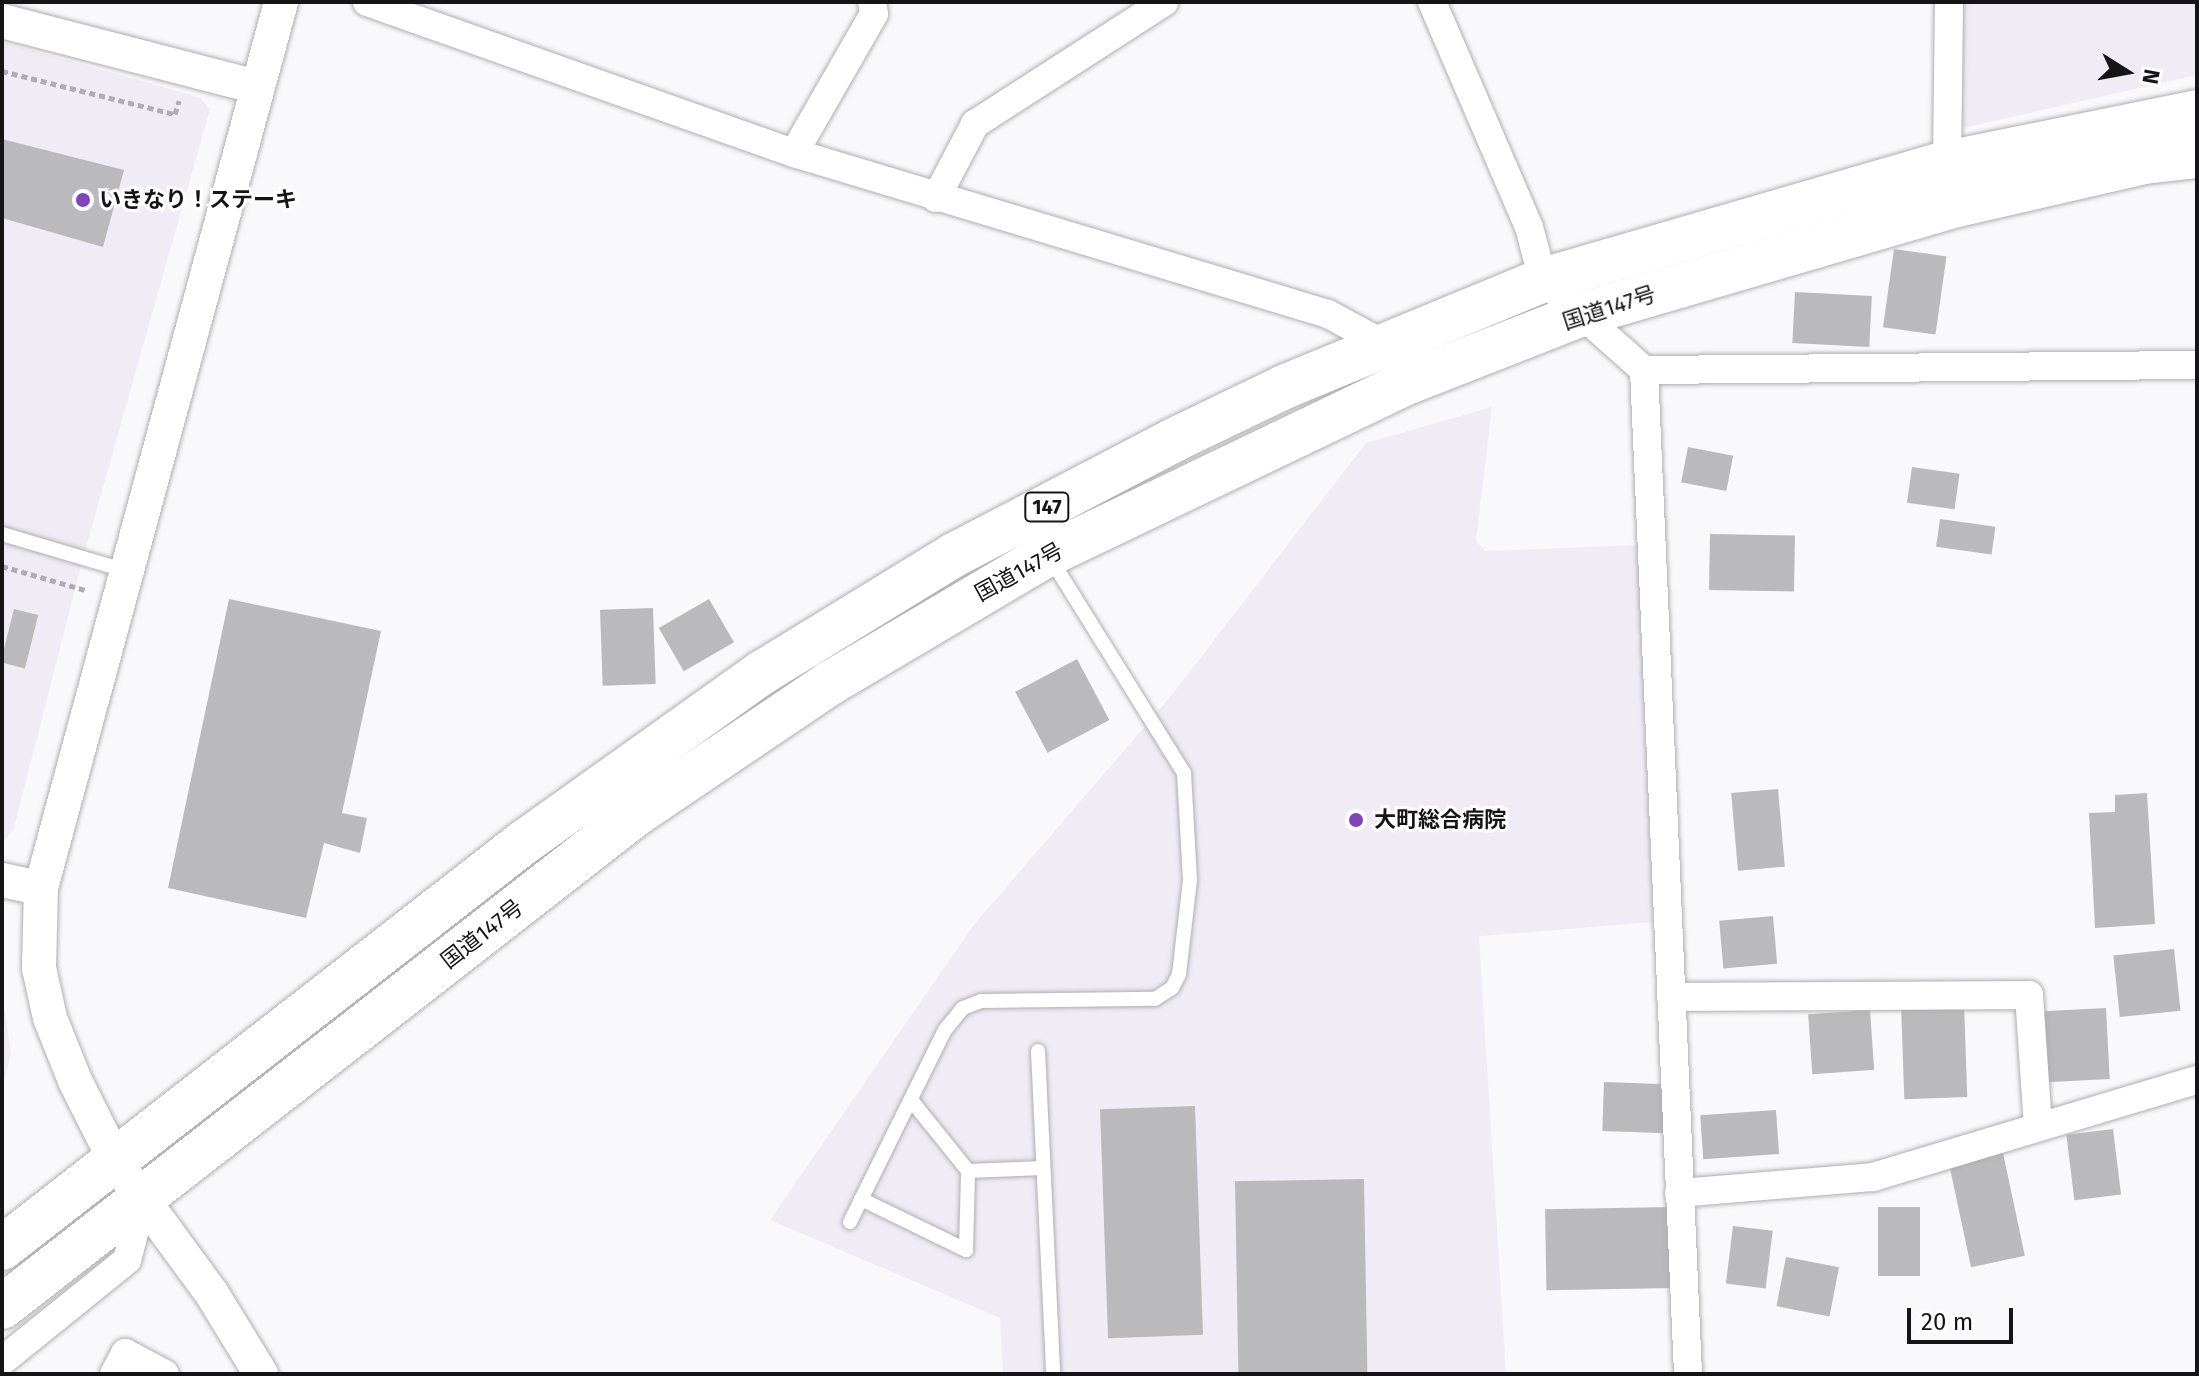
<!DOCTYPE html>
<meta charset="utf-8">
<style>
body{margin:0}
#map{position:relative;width:2199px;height:1376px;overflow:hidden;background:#f9f8fb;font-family:"Fira Sans","Noto Sans JP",sans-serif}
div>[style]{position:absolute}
.built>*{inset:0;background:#f0ecf6}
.building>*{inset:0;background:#bab9bc;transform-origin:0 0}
.path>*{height:5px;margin-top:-2.5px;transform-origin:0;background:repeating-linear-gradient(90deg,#aeadaf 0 6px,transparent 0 10px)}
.roads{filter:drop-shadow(0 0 2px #afaeb1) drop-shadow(0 0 2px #afaeb1)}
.service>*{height:14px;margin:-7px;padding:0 7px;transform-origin:7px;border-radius:7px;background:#fff}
.minor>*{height:28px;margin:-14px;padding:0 14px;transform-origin:14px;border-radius:14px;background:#fff}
.tertiary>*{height:34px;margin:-17px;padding:0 17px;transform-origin:17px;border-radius:17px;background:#fff}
.trunk>*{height:44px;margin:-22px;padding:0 22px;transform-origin:22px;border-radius:22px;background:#fff}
.dots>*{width:22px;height:22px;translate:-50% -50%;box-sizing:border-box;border:4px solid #fff;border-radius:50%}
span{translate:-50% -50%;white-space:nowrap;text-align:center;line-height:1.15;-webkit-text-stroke:6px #fff;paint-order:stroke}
.shield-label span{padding:2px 6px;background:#fff;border:2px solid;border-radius:6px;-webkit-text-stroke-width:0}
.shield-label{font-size:20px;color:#151416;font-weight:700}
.poi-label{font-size:22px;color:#151416;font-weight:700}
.left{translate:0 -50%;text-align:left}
.street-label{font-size:22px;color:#151416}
.frame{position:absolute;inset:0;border:4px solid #151416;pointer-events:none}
.north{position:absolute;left:2087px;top:32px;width:80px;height:80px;-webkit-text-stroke:6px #fff;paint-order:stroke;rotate:101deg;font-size:22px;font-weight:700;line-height:32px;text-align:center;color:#151416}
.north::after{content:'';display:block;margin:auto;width:28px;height:36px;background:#151416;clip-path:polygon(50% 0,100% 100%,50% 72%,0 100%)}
.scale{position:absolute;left:1907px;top:1308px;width:106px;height:36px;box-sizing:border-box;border:4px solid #151416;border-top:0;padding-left:10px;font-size:24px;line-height:28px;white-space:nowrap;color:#151416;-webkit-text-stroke:6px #fff;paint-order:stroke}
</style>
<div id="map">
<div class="built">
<div style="clip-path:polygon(1963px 2px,2197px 2px,2197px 75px,1963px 128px)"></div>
<div style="clip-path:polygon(2px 42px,181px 92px,200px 98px,210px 109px,83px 558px,14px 828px,2px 844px)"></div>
<div style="clip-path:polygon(1492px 407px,1476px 541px,1485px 551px,1638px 545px,1653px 922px,1479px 936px,1506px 1374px,1003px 1374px,1000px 1318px,770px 1220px,973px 926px,1171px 696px,1366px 443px)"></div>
<div style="clip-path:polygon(2px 991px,11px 1054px,2px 1088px)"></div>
</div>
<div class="building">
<div style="clip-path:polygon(2px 139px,124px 170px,103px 247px,2px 218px)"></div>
<div style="left:1894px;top:249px;width:53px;height:79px;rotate:8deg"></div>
<div style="left:1795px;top:292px;width:77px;height:51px;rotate:3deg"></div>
<div style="left:1688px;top:447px;width:46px;height:36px;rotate:11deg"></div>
<div style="left:1912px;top:467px;width:48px;height:36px;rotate:8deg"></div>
<div style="left:1940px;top:519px;width:56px;height:28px;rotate:8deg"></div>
<div style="left:1710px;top:534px;width:85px;height:56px;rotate:1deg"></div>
<div style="clip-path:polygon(229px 599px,381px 631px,342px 813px,367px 818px,360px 853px,324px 843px,306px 918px,168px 888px)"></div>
<div style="left:709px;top:599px;width:50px;height:58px;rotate:60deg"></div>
<div style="left:653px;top:608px;width:76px;height:53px;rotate:88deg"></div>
<div style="left:14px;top:609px;width:25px;height:55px;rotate:14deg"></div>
<div style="left:1077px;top:659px;width:69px;height:70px;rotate:62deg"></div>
<div style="left:1778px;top:789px;width:78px;height:47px;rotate:85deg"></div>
<div style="clip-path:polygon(2147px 793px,2155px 924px,2095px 928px,2089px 813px,2115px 812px,2115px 795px)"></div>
<div style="left:1773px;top:916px;width:48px;height:54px;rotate:85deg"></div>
<div style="left:2174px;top:949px;width:62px;height:61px;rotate:84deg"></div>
<div style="left:1964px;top:1003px;width:94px;height:63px;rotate:88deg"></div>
<div style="left:2106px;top:1008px;width:71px;height:68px;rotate:87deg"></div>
<div style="left:1870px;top:1010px;width:60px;height:62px;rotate:86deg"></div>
<div style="left:1604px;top:1082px;width:64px;height:49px;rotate:2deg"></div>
<div style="left:1195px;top:1106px;width:229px;height:95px;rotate:88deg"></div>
<div style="left:1776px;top:1110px;width:44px;height:76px;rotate:86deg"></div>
<div style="left:2113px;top:1129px;width:66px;height:47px;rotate:83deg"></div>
<div style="left:2003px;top:1153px;width:105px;height:55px;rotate:78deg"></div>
<div style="left:1364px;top:1179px;width:195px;height:129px;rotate:89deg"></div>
<div style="left:1672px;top:1207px;width:81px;height:127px;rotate:89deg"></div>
<div style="left:1878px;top:1207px;width:42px;height:69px"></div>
<div style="left:1733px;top:1226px;width:40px;height:58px;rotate:7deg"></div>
<div style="left:1786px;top:1257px;width:54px;height:50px;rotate:11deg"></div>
</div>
<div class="path">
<div style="left:2px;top:71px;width:178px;rotate:14deg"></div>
<div style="left:175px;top:114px;width:14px;rotate:-73deg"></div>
<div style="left:2px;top:566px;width:86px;rotate:16.1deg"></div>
</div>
<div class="roads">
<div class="service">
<div style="left:2px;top:534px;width:130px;rotate:16.5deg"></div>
<div style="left:1038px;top:1051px;width:323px;rotate:87.3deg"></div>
<div style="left:911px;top:1100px;width:91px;rotate:51.2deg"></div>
<div style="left:968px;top:1171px;width:75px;rotate:-2.3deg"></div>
<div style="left:861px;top:1199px;width:117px;rotate:25.9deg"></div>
<div style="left:966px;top:1250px;width:79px;rotate:-88.5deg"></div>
<div style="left:850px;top:1222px;width:214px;rotate:-63.7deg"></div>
<div style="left:945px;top:1030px;width:28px;rotate:-51deg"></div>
<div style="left:963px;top:1008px;width:19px;rotate:-21deg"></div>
<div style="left:981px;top:1001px;width:174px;rotate:-0.7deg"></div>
<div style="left:1155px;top:999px;width:20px;rotate:-33deg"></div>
<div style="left:1172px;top:988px;width:16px;rotate:-63deg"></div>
<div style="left:1179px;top:974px;width:95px;rotate:-83.3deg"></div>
<div style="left:1190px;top:880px;width:107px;rotate:-93.2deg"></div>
<div style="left:1184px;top:773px;width:252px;rotate:-121.9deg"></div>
</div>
<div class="minor">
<div style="left:367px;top:2px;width:453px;rotate:19.5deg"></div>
<div style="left:794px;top:153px;width:558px;rotate:16.78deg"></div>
<div style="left:1328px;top:314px;width:74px;rotate:28.3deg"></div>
<div style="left:1432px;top:2px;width:245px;rotate:66.7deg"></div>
<div style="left:1529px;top:227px;width:55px;rotate:75.2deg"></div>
<div style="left:1543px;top:280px;width:135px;rotate:41.7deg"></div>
<div style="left:1644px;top:370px;width:553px;rotate:-0.52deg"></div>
<div style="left:794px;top:153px;width:160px;rotate:-60.1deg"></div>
<div style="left:874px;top:14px;width:12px;rotate:-99deg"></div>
<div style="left:1947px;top:163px;width:161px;rotate:-89.3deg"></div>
<div style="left:936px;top:198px;width:84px;rotate:-62.2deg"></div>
<div style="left:975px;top:124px;width:225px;rotate:-32.8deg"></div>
<div style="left:1644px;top:370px;width:1005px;rotate:87.49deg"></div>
<div style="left:1671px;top:997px;width:358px;rotate:-0.3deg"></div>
<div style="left:2029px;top:995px;width:131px;rotate:86.1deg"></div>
<div style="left:1679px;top:1193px;width:195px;rotate:-4.7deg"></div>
<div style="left:1873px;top:1177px;width:338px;rotate:-16.7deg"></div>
<div style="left:2px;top:1361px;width:161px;rotate:-38.9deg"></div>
<div style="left:127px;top:1260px;width:62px;rotate:-75.1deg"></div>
<div style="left:114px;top:1374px;width:24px;rotate:-62deg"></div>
<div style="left:125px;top:1353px;width:45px;rotate:27.7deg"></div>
</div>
<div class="tertiary">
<div style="left:2px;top:21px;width:263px;rotate:14.5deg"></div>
<div style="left:2px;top:880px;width:40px;rotate:12deg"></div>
<div style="left:261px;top:1374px;width:94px;rotate:-121.5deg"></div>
<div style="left:212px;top:1294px;width:161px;rotate:-126.2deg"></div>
<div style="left:117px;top:1164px;width:91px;rotate:-116.8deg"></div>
<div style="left:76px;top:1083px;width:70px;rotate:-111.8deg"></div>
<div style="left:50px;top:1018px;width:51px;rotate:-102.4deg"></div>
<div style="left:39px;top:968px;width:80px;rotate:-88.6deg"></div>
<div style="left:41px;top:888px;width:918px;rotate:-74.84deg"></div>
</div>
<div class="trunk">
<div style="left:2px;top:1248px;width:660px;rotate:-37.86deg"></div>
<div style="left:523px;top:843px;width:295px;rotate:-35.5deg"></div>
<div style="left:763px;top:672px;width:224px;rotate:-31.5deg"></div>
<div style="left:954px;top:555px;width:248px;rotate:-27.6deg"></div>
<div style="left:1174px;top:440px;width:122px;rotate:-25.7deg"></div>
<div style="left:1284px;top:387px;width:280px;rotate:-22.4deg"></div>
<div style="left:1543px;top:280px;width:421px;rotate:-16.2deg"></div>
<div style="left:1947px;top:163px;width:255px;rotate:-11.5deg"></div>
<div style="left:2px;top:1307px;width:803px;rotate:-37.87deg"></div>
<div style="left:636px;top:814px;width:234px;rotate:-34deg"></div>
<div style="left:830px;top:683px;width:245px;rotate:-30.6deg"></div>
<div style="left:1041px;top:558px;width:408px;rotate:-25.6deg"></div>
<div style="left:1409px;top:382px;width:184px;rotate:-21.4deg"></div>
<div style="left:1580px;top:315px;width:393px;rotate:-16.3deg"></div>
<div style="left:1957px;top:205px;width:192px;rotate:-12.9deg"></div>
<div style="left:2144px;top:162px;width:53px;rotate:-6.5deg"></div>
</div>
</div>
<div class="dots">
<div style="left:83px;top:200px;background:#8144b9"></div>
<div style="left:1356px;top:820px;background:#8144b9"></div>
</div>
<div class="shield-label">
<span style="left:1047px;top:507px">147</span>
</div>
<div class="poi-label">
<span class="left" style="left:99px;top:200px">いきなり！ステーキ</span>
<span class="left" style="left:1374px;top:820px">大町総合病院</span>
</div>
<div class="street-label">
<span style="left:1609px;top:308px;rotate:-18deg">国道147号</span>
<span style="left:1019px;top:572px;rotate:-29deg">国道147号</span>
<span style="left:482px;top:934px;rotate:-38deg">国道147号</span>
</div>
<div class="frame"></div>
<div class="north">N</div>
<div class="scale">20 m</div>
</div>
